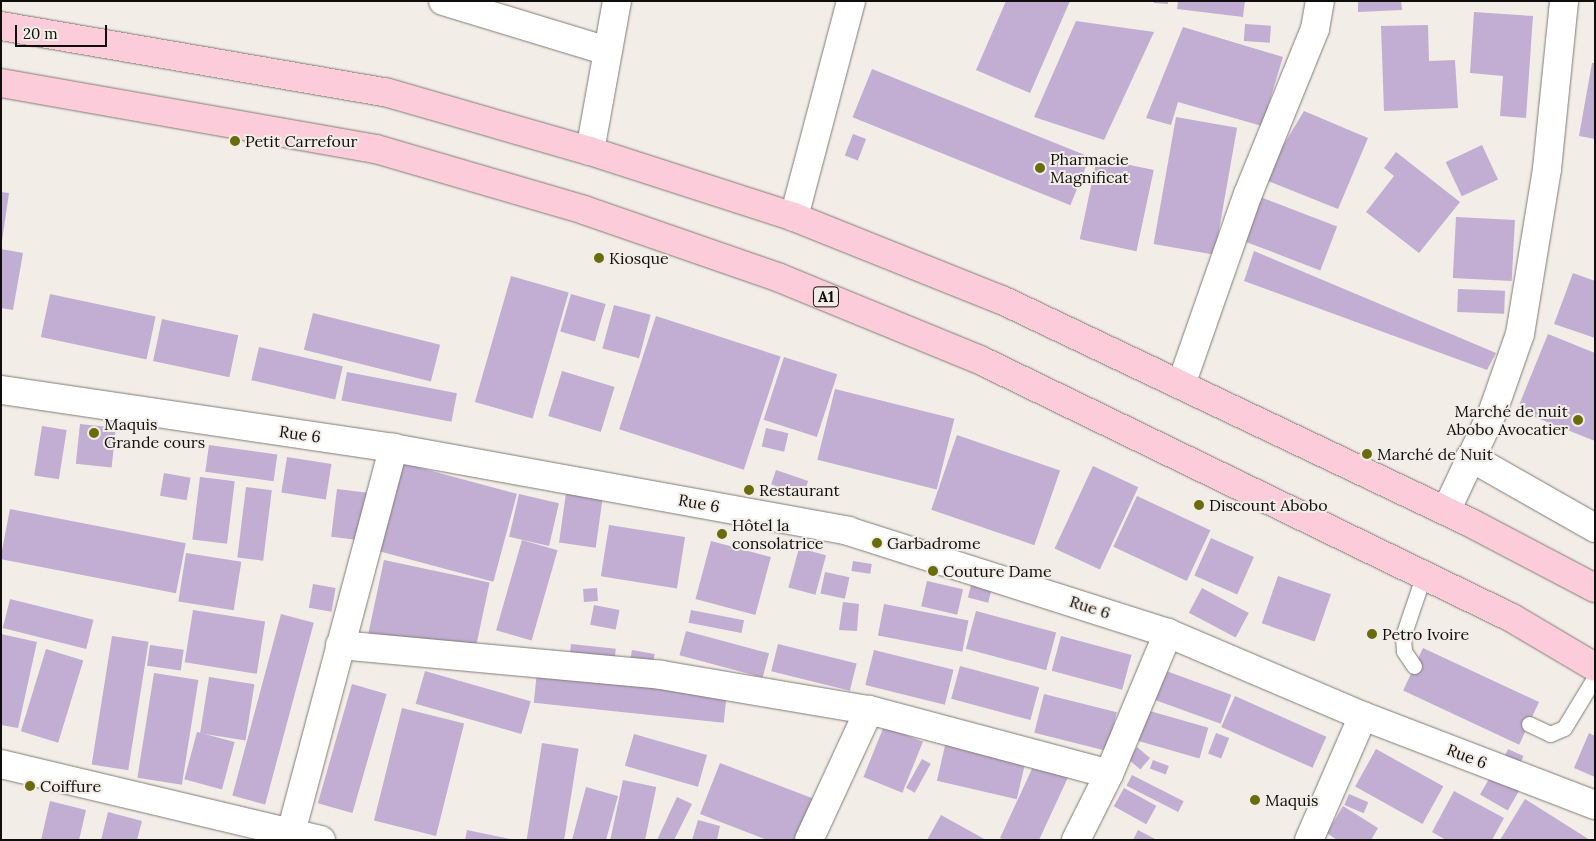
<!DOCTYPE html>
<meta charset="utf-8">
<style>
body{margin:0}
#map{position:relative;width:1596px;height:841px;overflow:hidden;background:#f3ede7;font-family:Lora,serif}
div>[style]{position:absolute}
.building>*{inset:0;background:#c1aed2;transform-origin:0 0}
.roads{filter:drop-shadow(0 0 1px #807b76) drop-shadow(0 0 1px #807b76)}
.lane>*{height:15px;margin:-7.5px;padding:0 7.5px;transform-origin:7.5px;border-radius:7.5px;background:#fff}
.street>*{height:28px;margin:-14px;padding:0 14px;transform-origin:14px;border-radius:14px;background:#fff}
.secondary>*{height:28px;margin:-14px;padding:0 14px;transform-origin:14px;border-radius:14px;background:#fff}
.primary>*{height:28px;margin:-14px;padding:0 14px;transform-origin:14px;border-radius:14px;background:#fdccda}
.dots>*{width:14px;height:14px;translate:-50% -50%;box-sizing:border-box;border:2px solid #f3ede7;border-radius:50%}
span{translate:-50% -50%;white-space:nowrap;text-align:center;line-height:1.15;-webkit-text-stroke:4px #f3ede7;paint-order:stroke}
.shield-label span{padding:1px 4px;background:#f3ede7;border:1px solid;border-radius:4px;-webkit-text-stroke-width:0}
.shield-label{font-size:15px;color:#100e0c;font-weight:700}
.poi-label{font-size:16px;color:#100e0c}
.left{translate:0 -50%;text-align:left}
.right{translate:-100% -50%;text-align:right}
.street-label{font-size:16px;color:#100e0c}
.frame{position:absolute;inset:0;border:2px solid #100e0c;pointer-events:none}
.scale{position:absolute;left:15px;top:25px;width:92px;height:22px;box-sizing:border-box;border:2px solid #100e0c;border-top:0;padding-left:6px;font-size:15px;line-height:18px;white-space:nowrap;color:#100e0c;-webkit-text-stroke:4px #f3ede7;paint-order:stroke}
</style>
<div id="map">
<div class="building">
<div style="clip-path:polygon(1006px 1px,1070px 1px,1030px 93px,976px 70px)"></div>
<div style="clip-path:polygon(1154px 1px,1168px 1px,1168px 4px,1154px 3px)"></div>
<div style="clip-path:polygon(1178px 1px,1245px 1px,1243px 17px,1177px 9px)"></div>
<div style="clip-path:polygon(1358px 1px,1401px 1px,1402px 10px,1358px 12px)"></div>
<div style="clip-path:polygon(1474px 12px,1533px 16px,1526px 118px,1500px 116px,1503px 76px,1470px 73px)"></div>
<div style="clip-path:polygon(1076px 21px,1154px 32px,1104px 140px,1034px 117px)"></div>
<div style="left:1245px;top:24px;width:26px;height:17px;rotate:4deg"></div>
<div style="clip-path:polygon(1428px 25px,1429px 61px,1455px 60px,1458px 108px,1384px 111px,1381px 26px)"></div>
<div style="clip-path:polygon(1183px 27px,1283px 57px,1262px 126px,1178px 102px,1171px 125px,1146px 118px)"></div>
<div style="clip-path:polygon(1592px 63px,1595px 63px,1595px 139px,1579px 136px)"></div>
<div style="left:872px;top:69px;width:235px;height:52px;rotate:22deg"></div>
<div style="clip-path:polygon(1304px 111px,1368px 138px,1338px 209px,1263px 179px)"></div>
<div style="left:1176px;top:117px;width:62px;height:129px;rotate:10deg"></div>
<div style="left:853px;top:134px;width:14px;height:23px;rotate:21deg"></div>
<div style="left:1482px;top:145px;width:38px;height:40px;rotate:65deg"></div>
<div style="clip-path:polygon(1396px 152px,1460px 202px,1419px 253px,1366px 212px,1394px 176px,1384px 168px)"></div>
<div style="left:1097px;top:158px;width:58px;height:83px;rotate:12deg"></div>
<div style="clip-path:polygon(1px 192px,9px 193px,2px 241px,1px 241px)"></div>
<div style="left:1255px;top:195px;width:88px;height:47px;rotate:21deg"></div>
<div style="left:1456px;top:217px;width:59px;height:61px;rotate:3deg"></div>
<div style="clip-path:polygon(1px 249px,23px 253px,13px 310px,1px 308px)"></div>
<div style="clip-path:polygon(1254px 251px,1489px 350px,1496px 353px,1487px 370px,1244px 281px)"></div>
<div style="clip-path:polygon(1573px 273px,1595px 281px,1595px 338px,1554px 324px)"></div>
<div style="left:511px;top:276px;width:60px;height:131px;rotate:16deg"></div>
<div style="left:1458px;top:289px;width:47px;height:23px;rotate:2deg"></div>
<div style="left:50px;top:294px;width:108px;height:44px;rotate:12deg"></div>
<div style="left:571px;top:294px;width:36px;height:39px;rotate:16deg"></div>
<div style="left:614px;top:305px;width:38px;height:45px;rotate:15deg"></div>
<div style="left:313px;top:313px;width:131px;height:38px;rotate:14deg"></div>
<div style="left:656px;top:316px;width:131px;height:119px;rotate:18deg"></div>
<div style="left:162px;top:319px;width:78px;height:43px;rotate:12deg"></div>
<div style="clip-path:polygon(1548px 334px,1595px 353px,1595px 441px,1517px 410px)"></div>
<div style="left:259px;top:347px;width:86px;height:34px;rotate:13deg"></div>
<div style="left:784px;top:357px;width:56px;height:66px;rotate:18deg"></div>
<div style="left:562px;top:371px;width:55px;height:47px;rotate:17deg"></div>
<div style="left:347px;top:372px;width:112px;height:29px;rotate:11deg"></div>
<div style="left:835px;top:389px;width:123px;height:73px;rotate:14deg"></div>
<div style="left:80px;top:424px;width:36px;height:40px;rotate:6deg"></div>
<div style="left:42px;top:426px;width:25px;height:50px;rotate:9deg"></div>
<div style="left:766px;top:428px;width:23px;height:19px;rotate:13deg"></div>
<div style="left:957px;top:435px;width:109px;height:79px;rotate:19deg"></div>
<div style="left:209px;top:445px;width:69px;height:27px;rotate:8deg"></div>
<div style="left:287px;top:457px;width:45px;height:36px;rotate:9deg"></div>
<div style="left:402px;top:463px;width:119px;height:91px;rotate:15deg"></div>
<div style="left:1093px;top:466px;width:50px;height:91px;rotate:25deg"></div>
<div style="left:776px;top:470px;width:34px;height:15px;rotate:19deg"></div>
<div style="left:164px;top:473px;width:27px;height:23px;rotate:10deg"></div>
<div style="left:200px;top:477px;width:35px;height:63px;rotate:7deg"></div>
<div style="left:246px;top:487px;width:26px;height:71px;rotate:7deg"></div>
<div style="left:337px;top:489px;width:31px;height:48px;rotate:7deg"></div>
<div style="left:566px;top:493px;width:37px;height:50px;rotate:8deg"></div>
<div style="left:519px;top:494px;width:41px;height:44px;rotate:13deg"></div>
<div style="left:1137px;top:496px;width:81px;height:56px;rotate:25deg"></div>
<div style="left:10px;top:509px;width:179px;height:51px;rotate:11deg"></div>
<div style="left:609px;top:525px;width:77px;height:52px;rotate:9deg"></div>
<div style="left:1211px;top:538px;width:47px;height:41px;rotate:24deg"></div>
<div style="left:522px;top:540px;width:37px;height:94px;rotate:16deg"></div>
<div style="left:711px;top:541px;width:62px;height:60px;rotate:15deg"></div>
<div style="left:799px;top:548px;width:28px;height:41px;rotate:15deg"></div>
<div style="left:186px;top:553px;width:56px;height:49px;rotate:9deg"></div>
<div style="left:384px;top:560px;width:108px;height:76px;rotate:12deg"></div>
<div style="left:853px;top:561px;width:19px;height:10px;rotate:9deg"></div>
<div style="left:825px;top:572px;width:25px;height:22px;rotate:12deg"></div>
<div style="left:1278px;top:576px;width:56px;height:50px;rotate:19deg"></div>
<div style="left:927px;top:581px;width:37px;height:26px;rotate:13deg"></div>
<div style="left:313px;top:584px;width:23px;height:24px;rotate:10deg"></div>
<div style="left:971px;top:585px;width:21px;height:13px;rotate:14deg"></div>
<div style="left:597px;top:588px;width:13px;height:14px;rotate:86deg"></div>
<div style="left:1202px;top:588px;width:53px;height:28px;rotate:28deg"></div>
<div style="left:10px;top:599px;width:86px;height:30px;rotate:14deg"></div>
<div style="clip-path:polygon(843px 602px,859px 604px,857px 631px,839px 630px)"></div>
<div style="left:884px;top:604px;width:86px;height:32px;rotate:11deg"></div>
<div style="left:594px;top:605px;width:26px;height:20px;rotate:11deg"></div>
<div style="left:193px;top:610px;width:73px;height:53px;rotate:9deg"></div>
<div style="left:691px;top:610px;width:54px;height:13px;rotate:11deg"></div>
<div style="left:976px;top:611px;width:83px;height:39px;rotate:15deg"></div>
<div style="left:281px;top:614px;width:34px;height:188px;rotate:15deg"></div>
<div style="left:686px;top:631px;width:86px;height:25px;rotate:15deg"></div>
<div style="clip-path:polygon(1px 634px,37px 642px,18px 728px,1px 725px)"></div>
<div style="left:112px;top:636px;width:37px;height:130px;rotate:9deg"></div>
<div style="left:1061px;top:636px;width:73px;height:36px;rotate:15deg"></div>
<div style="left:571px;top:644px;width:45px;height:13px;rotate:6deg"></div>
<div style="left:778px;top:644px;width:81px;height:28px;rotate:14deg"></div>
<div style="left:150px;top:645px;width:34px;height:21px;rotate:8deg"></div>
<div style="left:1423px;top:648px;width:128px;height:47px;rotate:25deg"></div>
<div style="left:46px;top:649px;width:39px;height:86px;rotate:17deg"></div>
<div style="left:632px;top:650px;width:23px;height:15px;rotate:10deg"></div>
<div style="left:874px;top:650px;width:82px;height:36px;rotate:14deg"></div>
<div style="left:960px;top:666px;width:82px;height:34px;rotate:15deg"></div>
<div style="left:1158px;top:668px;width:78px;height:31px;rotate:20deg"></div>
<div style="left:425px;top:671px;width:110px;height:34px;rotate:16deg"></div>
<div style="left:537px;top:672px;width:191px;height:31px;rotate:6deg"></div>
<div style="left:154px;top:673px;width:45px;height:106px;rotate:9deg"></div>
<div style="left:209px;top:677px;width:46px;height:57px;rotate:9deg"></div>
<div style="left:352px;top:684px;width:36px;height:124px;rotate:16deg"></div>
<div style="left:1044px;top:694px;width:75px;height:40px;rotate:14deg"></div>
<div style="left:1235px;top:696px;width:100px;height:34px;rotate:24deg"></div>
<div style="left:402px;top:708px;width:64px;height:116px;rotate:14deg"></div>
<div style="left:1143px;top:709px;width:68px;height:32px;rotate:16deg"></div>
<div style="left:884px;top:726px;width:42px;height:55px;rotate:22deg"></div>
<div style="left:197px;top:732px;width:39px;height:49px;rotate:15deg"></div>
<div style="left:1216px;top:733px;width:14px;height:22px;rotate:21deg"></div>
<div style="clip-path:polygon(1589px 733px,1595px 736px,1595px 777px,1574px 768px)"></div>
<div style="left:634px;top:734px;width:76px;height:33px;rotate:16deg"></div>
<div style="left:947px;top:737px;width:82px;height:45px;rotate:13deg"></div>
<div style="left:542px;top:743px;width:37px;height:99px;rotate:9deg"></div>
<div style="left:1137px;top:747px;width:17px;height:15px;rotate:40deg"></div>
<div style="left:1376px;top:749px;width:77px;height:43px;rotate:29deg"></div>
<div style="left:1508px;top:749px;width:17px;height:17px;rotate:24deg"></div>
<div style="clip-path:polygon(1037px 758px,1070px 773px,1039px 840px,1005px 840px,1000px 838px)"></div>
<div style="left:922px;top:759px;width:10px;height:33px;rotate:29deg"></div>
<div style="left:1153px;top:760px;width:17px;height:9px;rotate:21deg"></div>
<div style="clip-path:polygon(720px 763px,817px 800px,801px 840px,767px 840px,700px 814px)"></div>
<div style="left:1493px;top:772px;width:32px;height:26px;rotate:30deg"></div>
<div style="left:1132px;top:775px;width:58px;height:12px;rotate:27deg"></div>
<div style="left:623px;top:780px;width:34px;height:61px;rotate:12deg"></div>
<div style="clip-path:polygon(586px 787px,618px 796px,606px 840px,572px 840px)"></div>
<div style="left:1124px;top:788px;width:37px;height:21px;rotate:29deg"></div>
<div style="clip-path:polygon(1454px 791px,1504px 818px,1492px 840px,1446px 840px,1432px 832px)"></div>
<div style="left:1349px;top:794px;width:21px;height:12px;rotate:23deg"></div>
<div style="clip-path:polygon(677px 797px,692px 804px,674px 840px,657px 840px)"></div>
<div style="clip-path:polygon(1525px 799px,1590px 840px,1500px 840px)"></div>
<div style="clip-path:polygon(50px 801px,86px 810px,79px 840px,41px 840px)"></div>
<div style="clip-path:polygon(1343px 806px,1378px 828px,1371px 840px,1337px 840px,1327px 833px)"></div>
<div style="clip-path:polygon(108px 812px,142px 821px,137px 840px,101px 840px)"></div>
<div style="clip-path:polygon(941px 815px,986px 840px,927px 840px)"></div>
<div style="clip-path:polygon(698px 820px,720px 826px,717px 840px,692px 840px)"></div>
<div style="clip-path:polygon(467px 830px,510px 839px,510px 840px,465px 840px)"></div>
<div style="clip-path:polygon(1138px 830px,1157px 840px,1133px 840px)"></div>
</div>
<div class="roads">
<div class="lane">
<div style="left:1414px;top:666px;width:18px;rotate:-124deg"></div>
<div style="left:1404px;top:651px;width:15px;rotate:-94deg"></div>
<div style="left:1403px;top:636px;width:62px;rotate:-71.3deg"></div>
<div style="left:1529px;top:724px;width:23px;rotate:25deg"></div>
<div style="left:1550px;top:734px;width:15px;rotate:-23deg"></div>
<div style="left:1564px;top:728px;width:60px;rotate:-58.7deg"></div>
</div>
<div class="street">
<div style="left:443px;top:1px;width:172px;rotate:16.9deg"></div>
<div style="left:590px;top:151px;width:152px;rotate:-79.8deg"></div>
<div style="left:794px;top:217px;width:223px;rotate:-75.2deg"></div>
<div style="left:1181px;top:385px;width:202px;rotate:-70.7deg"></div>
<div style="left:1248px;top:194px;width:178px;rotate:-67.9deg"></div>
<div style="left:1315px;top:29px;width:28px;rotate:-80deg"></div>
<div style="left:1px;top:390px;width:396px;rotate:8.4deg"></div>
<div style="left:393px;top:448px;width:463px;rotate:10.3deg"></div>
<div style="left:848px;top:531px;width:336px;rotate:17.7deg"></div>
<div style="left:1168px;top:633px;width:212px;rotate:23.1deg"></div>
<div style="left:1363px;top:716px;width:248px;rotate:21deg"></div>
<div style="left:1470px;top:457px;width:144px;rotate:29.6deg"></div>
<div style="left:340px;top:645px;width:322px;rotate:5.3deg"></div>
<div style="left:661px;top:675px;width:211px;rotate:9.6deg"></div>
<div style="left:1px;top:764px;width:329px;rotate:13.4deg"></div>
<div style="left:289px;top:840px;width:406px;rotate:-75.1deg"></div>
<div style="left:809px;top:840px;width:143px;rotate:-65.2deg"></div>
<div style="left:869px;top:710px;width:248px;rotate:14.9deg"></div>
<div style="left:1076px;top:840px;width:74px;rotate:-63.4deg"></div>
<div style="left:1109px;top:774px;width:153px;rotate:-67.3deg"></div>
<div style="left:1309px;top:840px;width:135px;rotate:-66.5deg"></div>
</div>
<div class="secondary">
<div style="left:1446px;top:511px;width:110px;rotate:-64.8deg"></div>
<div style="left:1493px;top:411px;width:82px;rotate:-70.7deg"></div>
<div style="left:1520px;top:334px;width:167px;rotate:-80.7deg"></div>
<div style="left:1547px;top:169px;width:169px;rotate:-84.2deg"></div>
</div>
<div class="primary">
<div style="left:1px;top:26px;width:390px;rotate:9.8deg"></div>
<div style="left:385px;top:92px;width:213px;rotate:16.1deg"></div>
<div style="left:590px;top:151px;width:214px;rotate:17.9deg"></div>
<div style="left:794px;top:217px;width:224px;rotate:21.8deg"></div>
<div style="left:1002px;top:300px;width:519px;rotate:25.43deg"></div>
<div style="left:1471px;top:523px;width:140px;rotate:27.7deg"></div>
<div style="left:1px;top:83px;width:381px;rotate:10deg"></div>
<div style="left:376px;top:149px;width:217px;rotate:16.3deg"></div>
<div style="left:584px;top:210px;width:207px;rotate:19.1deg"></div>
<div style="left:780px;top:278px;width:216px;rotate:22.3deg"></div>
<div style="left:980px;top:360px;width:591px;rotate:25.87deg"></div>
<div style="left:1512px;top:618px;width:96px;rotate:30.6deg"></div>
</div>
</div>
<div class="dots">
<div style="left:235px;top:141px;background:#6a6c0c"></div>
<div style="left:1040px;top:168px;background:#6a6c0c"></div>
<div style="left:599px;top:258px;background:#6a6c0c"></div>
<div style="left:1578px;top:420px;background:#6a6c0c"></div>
<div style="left:94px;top:433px;background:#6a6c0c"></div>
<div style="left:1367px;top:454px;background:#6a6c0c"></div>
<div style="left:749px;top:490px;background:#6a6c0c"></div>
<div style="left:1199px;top:505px;background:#6a6c0c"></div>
<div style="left:722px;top:534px;background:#6a6c0c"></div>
<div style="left:877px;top:543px;background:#6a6c0c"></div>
<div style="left:933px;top:571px;background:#6a6c0c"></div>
<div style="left:1372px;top:634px;background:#6a6c0c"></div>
<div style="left:30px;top:786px;background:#6a6c0c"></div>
<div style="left:1255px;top:800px;background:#6a6c0c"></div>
</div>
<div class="shield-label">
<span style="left:826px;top:297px">A1</span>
</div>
<div class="poi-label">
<span class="left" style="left:245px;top:141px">Petit Carrefour</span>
<span class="left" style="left:1050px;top:168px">Pharmacie<br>Magnificat</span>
<span class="left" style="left:609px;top:258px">Kiosque</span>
<span class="right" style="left:1568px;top:420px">Marché de nuit<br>Abobo Avocatier</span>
<span class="left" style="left:104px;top:433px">Maquis<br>Grande cours</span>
<span class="left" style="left:1377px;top:454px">Marché de Nuit</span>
<span class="left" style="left:759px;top:490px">Restaurant</span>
<span class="left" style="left:1209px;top:505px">Discount Abobo</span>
<span class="left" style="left:732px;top:534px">Hôtel la<br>consolatrice</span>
<span class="left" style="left:887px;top:543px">Garbadrome</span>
<span class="left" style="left:943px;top:571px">Couture Dame</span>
<span class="left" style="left:1382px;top:634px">Petro Ivoire</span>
<span class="left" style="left:40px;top:786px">Coiffure</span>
<span class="left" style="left:1265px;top:800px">Maquis</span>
</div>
<div class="street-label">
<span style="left:300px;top:434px;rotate:8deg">Rue 6</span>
<span style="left:699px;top:503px;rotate:10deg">Rue 6</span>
<span style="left:1090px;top:607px;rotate:18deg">Rue 6</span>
<span style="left:1467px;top:756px;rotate:21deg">Rue 6</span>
</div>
<div class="frame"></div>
<div class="scale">20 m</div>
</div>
